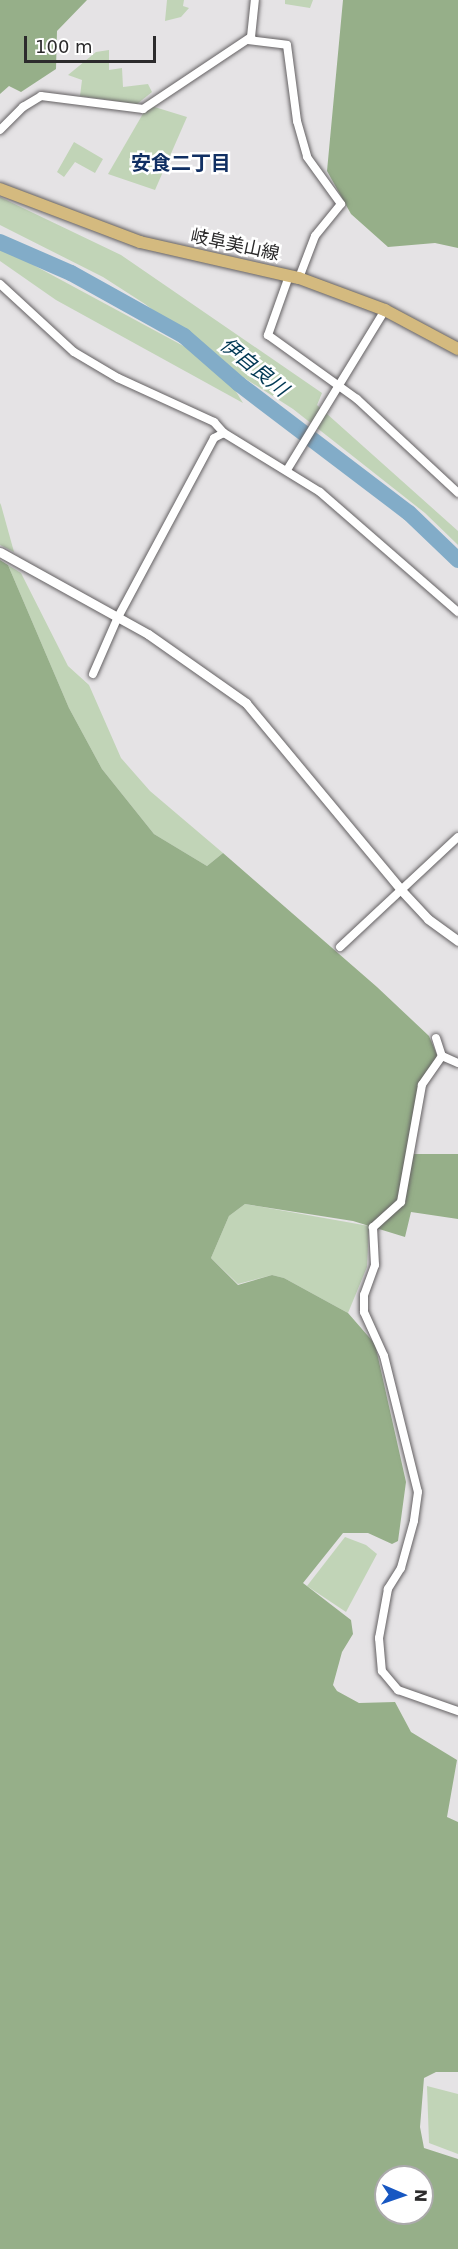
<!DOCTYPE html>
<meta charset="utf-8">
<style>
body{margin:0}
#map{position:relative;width:458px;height:2249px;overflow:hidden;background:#e5e3e5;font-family:"DejaVu Sans","Noto Sans JP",sans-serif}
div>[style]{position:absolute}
.green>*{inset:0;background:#c1d4b7}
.forest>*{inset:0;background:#96af89}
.river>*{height:16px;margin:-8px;padding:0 8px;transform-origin:8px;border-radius:8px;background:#82acc8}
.roads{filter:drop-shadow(0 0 2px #646163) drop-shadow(0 0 2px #646163)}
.minor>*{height:8px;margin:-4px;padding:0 4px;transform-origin:4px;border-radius:4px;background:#fff}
.tertiary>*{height:9px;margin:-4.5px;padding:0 4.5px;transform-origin:4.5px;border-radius:4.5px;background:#fff}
.primary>*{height:12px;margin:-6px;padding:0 6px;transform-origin:6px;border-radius:6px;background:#d4ba7f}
span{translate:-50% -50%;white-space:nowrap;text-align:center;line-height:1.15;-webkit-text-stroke:5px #fff;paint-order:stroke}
.street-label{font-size:18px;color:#2c2b2c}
.neighbourhood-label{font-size:20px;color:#102f63;font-weight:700}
.water-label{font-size:20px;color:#003853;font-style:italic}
.north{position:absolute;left:374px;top:2165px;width:60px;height:60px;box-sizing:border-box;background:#fff;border:2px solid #abaaab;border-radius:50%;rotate:92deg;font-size:16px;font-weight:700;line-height:24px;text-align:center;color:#2c2b2c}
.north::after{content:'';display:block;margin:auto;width:21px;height:27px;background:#1757c2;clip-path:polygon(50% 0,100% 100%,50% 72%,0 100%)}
.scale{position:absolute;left:24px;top:36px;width:132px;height:27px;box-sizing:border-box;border:3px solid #2c2b2c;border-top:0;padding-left:8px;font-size:18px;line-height:21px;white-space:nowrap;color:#2c2b2c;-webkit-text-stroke:4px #fff;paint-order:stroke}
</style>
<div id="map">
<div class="green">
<div style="clip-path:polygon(167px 0,184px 0,183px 6px,189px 8px,181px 17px,165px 21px)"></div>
<div style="clip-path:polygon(285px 0,313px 0,310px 8px,285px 4px)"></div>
<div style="clip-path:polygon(109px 50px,109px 70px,122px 68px,123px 87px,148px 84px,152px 92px,137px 104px,80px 96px,82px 80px,68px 75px,96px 52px)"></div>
<div style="clip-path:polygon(148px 105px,187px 117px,155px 190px,108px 174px)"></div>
<div style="clip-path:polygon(74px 142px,103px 159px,95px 173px,75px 162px,64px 177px,57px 172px)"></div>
<div style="clip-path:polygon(0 197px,121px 255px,322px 393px,317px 405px,458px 531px,458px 545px,425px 513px,293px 409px,235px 372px,145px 304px,103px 277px,0 225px)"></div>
<div style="clip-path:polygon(0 247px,202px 356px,232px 385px,243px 403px,56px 300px,0 261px)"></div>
<div style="clip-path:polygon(0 503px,1px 505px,14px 552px,0 545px)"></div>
<div style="clip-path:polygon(8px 565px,21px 573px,68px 666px,89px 685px,121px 758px,150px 791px,223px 853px,207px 866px,154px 834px,102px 769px,69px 708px)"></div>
<div style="clip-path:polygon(245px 1204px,369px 1226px,367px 1267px,348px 1313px,284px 1278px,272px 1275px,238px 1284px,211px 1258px,229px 1216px)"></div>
<div style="clip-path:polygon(345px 1537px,366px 1545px,377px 1554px,346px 1612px,307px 1586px)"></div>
<div style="clip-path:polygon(427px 2086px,458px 2094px,458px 2154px,429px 2143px)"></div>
</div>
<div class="forest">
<div style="clip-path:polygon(0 0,87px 0,57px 31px,56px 69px,21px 92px,9px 86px,0 94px)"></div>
<div style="clip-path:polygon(343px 0,458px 0,458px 248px,435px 243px,388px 247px,351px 214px,327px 171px)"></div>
<div style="clip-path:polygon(evenodd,0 560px,8px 565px,69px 708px,102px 769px,154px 834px,207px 866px,223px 853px,377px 987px,429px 1036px,437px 1055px,418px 1108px,409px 1154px,458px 1154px,458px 1219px,411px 1212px,405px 1237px,353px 1221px,245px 1204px,229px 1216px,211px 1258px,238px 1285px,272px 1275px,284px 1278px,348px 1313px,375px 1344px,406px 1482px,398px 1541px,392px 1544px,368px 1533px,343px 1533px,303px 1583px,351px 1620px,353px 1634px,342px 1652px,333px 1685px,337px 1691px,359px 1703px,395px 1702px,411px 1732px,457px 1760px,447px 1817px,458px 1822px,458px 2072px,436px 2072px,424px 2078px,420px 2127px,424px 2148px,458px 2159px,458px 2249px,0 2249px,0 560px,386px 2177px,422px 2177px,422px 2213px,386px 2213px,386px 2177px)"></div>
</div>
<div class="river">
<div style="left:0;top:242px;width:77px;rotate:23.6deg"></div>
<div style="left:71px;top:273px;width:129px;rotate:29.1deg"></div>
<div style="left:184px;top:336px;width:73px;rotate:41.1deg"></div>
<div style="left:239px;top:384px;width:213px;rotate:37.2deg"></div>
<div style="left:409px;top:513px;width:68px;rotate:43.8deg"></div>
</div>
<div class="roads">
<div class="minor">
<div style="left:248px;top:40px;width:39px;rotate:7deg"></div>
<div style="left:287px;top:45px;width:77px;rotate:82.5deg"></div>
<div style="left:297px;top:121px;width:37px;rotate:74deg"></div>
<div style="left:307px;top:157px;width:58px;rotate:54.1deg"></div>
<div style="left:341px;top:204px;width:41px;rotate:129.1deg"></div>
<div style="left:315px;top:236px;width:45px;rotate:110.9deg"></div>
<div style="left:0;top:130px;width:33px;rotate:-45deg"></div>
<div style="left:23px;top:107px;width:21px;rotate:-31deg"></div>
<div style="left:41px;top:96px;width:103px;rotate:7.3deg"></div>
<div style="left:143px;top:109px;width:130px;rotate:-33.7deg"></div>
<div style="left:251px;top:37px;width:37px;rotate:-84deg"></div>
<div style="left:289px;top:276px;width:63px;rotate:109.6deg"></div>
<div style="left:268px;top:335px;width:110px;rotate:35.7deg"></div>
<div style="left:357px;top:399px;width:138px;rotate:42.9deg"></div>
<div style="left:0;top:284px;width:100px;rotate:42.6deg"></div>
<div style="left:74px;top:352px;width:51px;rotate:30.6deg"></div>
<div style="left:118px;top:378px;width:106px;rotate:24.6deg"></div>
<div style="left:214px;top:422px;width:15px;rotate:48deg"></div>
<div style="left:224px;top:433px;width:113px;rotate:31.6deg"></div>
<div style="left:320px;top:492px;width:183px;rotate:41deg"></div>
<div style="left:287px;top:470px;width:188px;rotate:-58.5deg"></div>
<div style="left:93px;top:674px;width:60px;rotate:-66.4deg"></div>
<div style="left:117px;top:619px;width:205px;rotate:-61.8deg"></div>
<div style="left:214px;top:438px;width:11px;rotate:-27deg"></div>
<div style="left:340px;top:947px;width:161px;rotate:-43deg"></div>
<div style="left:436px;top:1038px;width:19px;rotate:72deg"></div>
<div style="left:442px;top:1056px;width:17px;rotate:24deg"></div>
<div style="left:442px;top:1056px;width:35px;rotate:125deg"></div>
<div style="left:422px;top:1085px;width:119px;rotate:100.2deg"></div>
<div style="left:401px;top:1202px;width:38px;rotate:138deg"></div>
<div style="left:373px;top:1227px;width:38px;rotate:87deg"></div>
<div style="left:375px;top:1265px;width:32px;rotate:110deg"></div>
<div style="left:364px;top:1295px;width:17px;rotate:90deg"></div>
<div style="left:364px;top:1312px;width:48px;rotate:65.6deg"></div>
<div style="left:384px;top:1356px;width:140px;rotate:76deg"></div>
<div style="left:418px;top:1492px;width:29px;rotate:98deg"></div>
<div style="left:414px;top:1521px;width:49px;rotate:105.5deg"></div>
<div style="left:401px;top:1568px;width:25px;rotate:122deg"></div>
<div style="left:388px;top:1589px;width:50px;rotate:100.4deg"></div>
<div style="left:379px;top:1638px;width:33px;rotate:85deg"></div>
<div style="left:382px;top:1671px;width:25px;rotate:50deg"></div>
<div style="left:398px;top:1690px;width:64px;rotate:19.3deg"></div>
</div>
<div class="tertiary">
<div style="left:0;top:552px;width:169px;rotate:29deg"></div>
<div style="left:148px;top:634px;width:120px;rotate:35.1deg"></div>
<div style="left:246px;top:703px;width:244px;rotate:50.3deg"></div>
<div style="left:402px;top:891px;width:38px;rotate:47deg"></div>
<div style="left:428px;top:919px;width:37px;rotate:36deg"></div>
</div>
<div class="primary">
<div style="left:0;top:189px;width:150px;rotate:20.7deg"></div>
<div style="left:140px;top:242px;width:163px;rotate:12.8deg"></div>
<div style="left:299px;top:278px;width:92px;rotate:20.4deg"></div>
<div style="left:385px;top:310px;width:83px;rotate:28.1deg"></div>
</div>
</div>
<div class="street-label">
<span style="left:235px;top:245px;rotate:12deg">岐阜美山線</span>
</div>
<div class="neighbourhood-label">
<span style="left:181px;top:163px">安食二丁目</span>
</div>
<div class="water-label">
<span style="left:254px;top:367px;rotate:39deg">伊自良川</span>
</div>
<div class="north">N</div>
<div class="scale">100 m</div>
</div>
